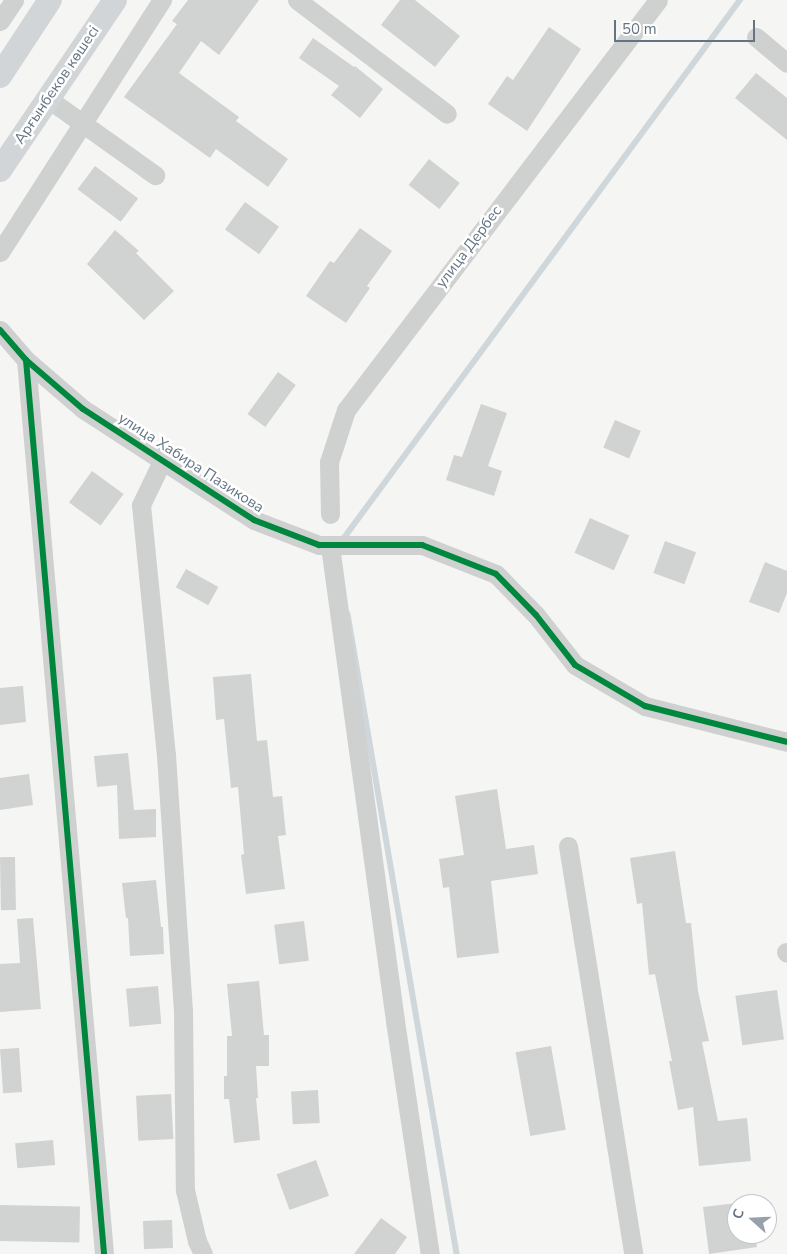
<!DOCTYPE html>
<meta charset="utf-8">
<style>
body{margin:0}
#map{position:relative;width:787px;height:1254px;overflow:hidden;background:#f5f5f3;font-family:"Nunito Sans",sans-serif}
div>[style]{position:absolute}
.stream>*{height:5.5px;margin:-2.75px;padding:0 2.75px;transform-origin:2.75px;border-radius:2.75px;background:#d0d7da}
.building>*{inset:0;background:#d1d2d2;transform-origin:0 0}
.minor>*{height:19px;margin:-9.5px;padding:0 9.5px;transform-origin:9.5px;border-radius:9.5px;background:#cfd0d0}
.major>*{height:24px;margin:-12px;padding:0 12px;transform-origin:12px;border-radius:12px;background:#d2d5d7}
.cycleway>*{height:6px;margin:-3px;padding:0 3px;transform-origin:3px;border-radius:3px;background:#00873e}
span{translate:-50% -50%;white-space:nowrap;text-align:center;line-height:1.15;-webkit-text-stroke:5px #fff;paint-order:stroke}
.street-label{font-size:15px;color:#647485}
.north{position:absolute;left:727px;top:1194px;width:50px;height:50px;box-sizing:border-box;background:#fff;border:1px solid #c1c7ce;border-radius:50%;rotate:290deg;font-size:14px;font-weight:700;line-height:20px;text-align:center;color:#647485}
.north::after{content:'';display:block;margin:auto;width:18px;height:22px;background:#97a1ac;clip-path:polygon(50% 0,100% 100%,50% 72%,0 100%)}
.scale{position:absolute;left:614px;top:20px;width:141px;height:22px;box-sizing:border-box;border:2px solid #647485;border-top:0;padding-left:6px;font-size:15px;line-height:18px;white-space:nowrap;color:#647485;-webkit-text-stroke:4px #fff;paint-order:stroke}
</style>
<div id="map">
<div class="stream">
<div style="left:341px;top:542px;width:673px;rotate:-53.64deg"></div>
<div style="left:348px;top:614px;width:649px;rotate:80.33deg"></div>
</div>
<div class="building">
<div style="clip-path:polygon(188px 0,259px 0,219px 55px,201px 41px,179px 73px,239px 117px,236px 121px,288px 159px,268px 187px,216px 149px,210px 158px,124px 97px,177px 24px,172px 21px)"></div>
<div style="clip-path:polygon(400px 0,415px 0,460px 36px,435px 67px,381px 25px)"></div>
<div style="clip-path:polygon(549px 27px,581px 49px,527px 131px,488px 104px,507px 76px,513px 80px)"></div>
<div style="clip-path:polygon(313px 38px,354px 67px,355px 66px,383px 89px,360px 118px,331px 95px,339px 86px,299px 58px)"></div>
<div style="clip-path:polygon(756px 73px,787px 98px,787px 140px,735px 98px)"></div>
<div style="left:429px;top:159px;width:39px;height:33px;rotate:38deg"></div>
<div style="left:95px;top:166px;width:54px;height:29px;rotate:37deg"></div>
<div style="left:245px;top:202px;width:42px;height:34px;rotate:36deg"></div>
<div style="clip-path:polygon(360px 228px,392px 251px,367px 286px,370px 288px,346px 323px,306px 296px,330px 261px,334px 263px)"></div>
<div style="clip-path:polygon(115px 230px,139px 251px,136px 253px,174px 291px,144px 320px,87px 264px)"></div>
<div style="left:278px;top:372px;width:22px;height:52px;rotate:36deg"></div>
<div style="clip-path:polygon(481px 404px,507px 413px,488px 466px,502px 471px,494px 496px,446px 480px,454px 455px,462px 457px)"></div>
<div style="left:615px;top:420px;width:28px;height:30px;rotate:23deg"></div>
<div style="left:92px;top:471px;width:39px;height:39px;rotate:36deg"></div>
<div style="left:590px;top:518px;width:43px;height:38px;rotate:24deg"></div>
<div style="left:665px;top:541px;width:33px;height:34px;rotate:20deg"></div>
<div style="clip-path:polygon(765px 562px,787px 571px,787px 593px,779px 613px,749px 602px)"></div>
<div style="left:186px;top:569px;width:37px;height:21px;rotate:29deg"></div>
<div style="clip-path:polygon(251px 674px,257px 741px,267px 740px,273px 797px,282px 796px,286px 835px,278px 836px,285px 889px,246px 894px,241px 855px,244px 854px,238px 787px,231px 788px,224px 719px,216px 720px,213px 677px)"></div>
<div style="clip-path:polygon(23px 686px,26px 722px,0 725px,0 688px)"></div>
<div style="clip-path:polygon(128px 753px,134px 810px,156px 809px,156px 837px,119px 839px,117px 785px,97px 787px,94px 756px)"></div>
<div style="clip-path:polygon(29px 774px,33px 805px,0 810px,0 778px)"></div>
<div style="clip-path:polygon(497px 789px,506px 849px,534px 845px,538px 874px,491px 881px,499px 953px,457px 958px,449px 887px,443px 888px,439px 859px,464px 855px,455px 796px)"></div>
<div style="clip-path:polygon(675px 851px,686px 923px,691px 923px,698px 991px,709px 1041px,702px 1042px,718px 1121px,747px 1118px,751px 1161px,699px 1166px,693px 1107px,678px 1110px,669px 1061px,672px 1061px,655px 974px,649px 975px,642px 903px,637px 904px,630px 858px)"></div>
<div style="left:15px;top:857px;width:53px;height:15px;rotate:89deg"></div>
<div style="clip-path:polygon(156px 880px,161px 927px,163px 927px,164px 954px,130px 956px,128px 918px,126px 918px,122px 883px)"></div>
<div style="clip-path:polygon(33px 918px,41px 1009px,0 1012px,0 964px,20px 963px,17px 919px)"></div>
<div style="left:304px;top:921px;width:40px;height:30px;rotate:83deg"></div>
<div style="clip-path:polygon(259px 981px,264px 1035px,269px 1035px,269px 1066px,256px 1066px,258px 1098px,256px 1098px,260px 1140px,234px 1143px,229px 1099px,224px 1099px,224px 1076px,227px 1076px,227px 1036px,232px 1036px,227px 984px)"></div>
<div style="left:158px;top:986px;width:38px;height:32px;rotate:85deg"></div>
<div style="left:777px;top:990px;width:50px;height:42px;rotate:82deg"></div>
<div style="left:551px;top:1046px;width:85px;height:36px;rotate:80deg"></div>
<div style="left:19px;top:1048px;width:44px;height:19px;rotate:86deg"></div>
<div style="left:318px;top:1090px;width:33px;height:27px;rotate:87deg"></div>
<div style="left:171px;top:1094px;width:45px;height:35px;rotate:87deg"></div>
<div style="left:53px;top:1140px;width:25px;height:38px;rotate:85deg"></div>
<div style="left:316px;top:1160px;width:38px;height:42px;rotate:70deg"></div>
<div style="clip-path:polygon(737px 1203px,737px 1234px,755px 1234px,757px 1247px,709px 1254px,703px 1207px)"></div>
<div style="left:0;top:1205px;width:80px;height:36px;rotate:1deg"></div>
<div style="clip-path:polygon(381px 1218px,407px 1237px,395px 1254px,354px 1254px)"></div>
<div style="left:172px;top:1220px;width:28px;height:29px;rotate:88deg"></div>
</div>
<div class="minor">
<div style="left:297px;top:0;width:188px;rotate:37.2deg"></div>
<div style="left:0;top:21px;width:25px;rotate:-56deg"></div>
<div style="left:756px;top:37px;width:40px;rotate:40deg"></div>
<div style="left:47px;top:98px;width:133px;rotate:35.5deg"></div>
<div style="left:0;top:252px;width:300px;rotate:-57.3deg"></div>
<div style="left:0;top:330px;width:40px;rotate:49deg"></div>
<div style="left:26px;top:360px;width:75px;rotate:40.7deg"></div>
<div style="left:83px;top:409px;width:204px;rotate:33deg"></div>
<div style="left:254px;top:520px;width:70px;rotate:21deg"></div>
<div style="left:319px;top:545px;width:103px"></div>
<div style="left:422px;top:545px;width:79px;rotate:21.4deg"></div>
<div style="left:496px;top:574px;width:57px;rotate:45.7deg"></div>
<div style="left:536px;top:615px;width:63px;rotate:52deg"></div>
<div style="left:575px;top:665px;width:81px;rotate:30.4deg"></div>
<div style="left:645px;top:706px;width:146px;rotate:14.2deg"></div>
<div style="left:26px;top:360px;width:897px;rotate:85.01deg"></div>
<div style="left:163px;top:459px;width:51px;rotate:115.6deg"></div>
<div style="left:141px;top:505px;width:251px;rotate:84.3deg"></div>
<div style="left:166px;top:755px;width:257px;rotate:86.2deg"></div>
<div style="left:183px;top:1011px;width:179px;rotate:89.4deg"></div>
<div style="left:185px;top:1190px;width:52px;rotate:76.8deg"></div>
<div style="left:197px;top:1241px;width:14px;rotate:65deg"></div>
<div style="left:330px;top:514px;width:52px;rotate:-91.1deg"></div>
<div style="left:329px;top:462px;width:55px;rotate:-71.9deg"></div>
<div style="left:346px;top:410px;width:515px;rotate:-52.73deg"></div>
<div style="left:330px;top:546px;width:479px;rotate:82.2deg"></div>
<div style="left:395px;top:1021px;width:236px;rotate:81.5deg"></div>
<div style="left:568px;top:846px;width:413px;rotate:80.9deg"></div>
<div style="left:786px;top:952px;width:1px;rotate:45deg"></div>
</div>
<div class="major">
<div style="left:0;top:76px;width:91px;rotate:-56.7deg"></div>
<div style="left:0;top:170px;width:205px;rotate:-55.9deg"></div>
</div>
<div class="cycleway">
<div style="left:0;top:330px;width:40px;rotate:49deg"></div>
<div style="left:26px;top:360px;width:75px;rotate:40.7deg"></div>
<div style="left:83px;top:409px;width:204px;rotate:33deg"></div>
<div style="left:254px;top:520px;width:70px;rotate:21deg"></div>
<div style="left:319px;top:545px;width:103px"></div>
<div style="left:422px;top:545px;width:79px;rotate:21.4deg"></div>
<div style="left:496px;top:574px;width:57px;rotate:45.7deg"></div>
<div style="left:536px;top:615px;width:63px;rotate:52deg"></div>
<div style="left:575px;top:665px;width:81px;rotate:30.4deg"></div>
<div style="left:645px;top:706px;width:146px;rotate:14.2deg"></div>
<div style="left:26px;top:360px;width:897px;rotate:85.01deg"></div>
</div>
<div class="street-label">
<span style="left:57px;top:85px;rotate:-56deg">Арғынбеков көшесі</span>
<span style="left:469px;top:247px;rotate:-53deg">улица Дербес</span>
<span style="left:191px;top:463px;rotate:33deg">улица Хабира Пазикова</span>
</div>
<div class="north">С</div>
<div class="scale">50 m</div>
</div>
